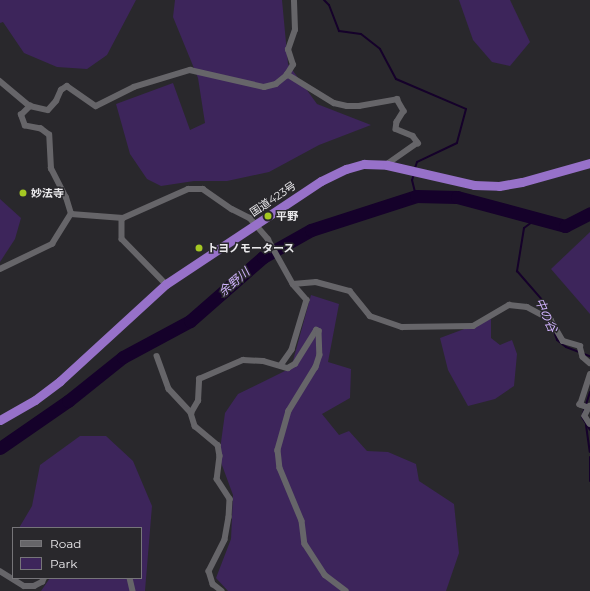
<!DOCTYPE html>
<meta charset="utf-8">
<style>
body{margin:0}
#map{position:relative;width:590px;height:591px;overflow:hidden;background:#29282c;font-family:Montserrat,"Noto Sans JP",sans-serif}
div>[style]{position:absolute}
.green>*{inset:0;background:#3d255b}
.stream>*{height:2px;margin:-1px;padding:0 1px;transform-origin:1px;border-radius:1px;background:#15012a}
.river>*{height:13px;margin:-6.5px;padding:0 6.5px;transform-origin:6.5px;border-radius:6.5px;background:#15012a}
.minor>*{height:5.5px;margin:-2.75px;padding:0 2.75px;transform-origin:2.75px;border-radius:2.75px;background:#666569}
.trunk>*{height:9px;margin:-4.5px;padding:0 4.5px;transform-origin:4.5px;border-radius:4.5px;background:#9771c9}
.dots>*{width:11px;height:11px;translate:-50% -50%;box-sizing:border-box;border:2px solid #29282c;border-radius:50%}
span{translate:-50% -50%;white-space:nowrap;text-align:center;line-height:1.15;-webkit-text-stroke:3px #29282c;paint-order:stroke}
.poi-label{font-size:11px;color:#eae9ec;font-weight:700}
.left{translate:0 -50%;text-align:left}
.street-label{font-size:11px;color:#eae9ec}
.water-label{font-size:12px;color:#cfb2fc;font-style:italic}
.legend{position:absolute;left:12px;top:527px;width:130px;height:52px;box-sizing:border-box;background:#29282c;border:1px solid #767579;margin:0;padding:5px 7px;list-style:none;font-size:12px;color:#eae9ec}
.legend li{display:flex;align-items:center;gap:8px;height:20px}
.legend b{width:20px;border:1px solid #767579}
</style>
<div id="map">
<div class="green">
<div style="clip-path:polygon(0 0,136px 0,107px 55px,87px 69px,57px 67px,24px 53px,3px 22px,0 23px)"></div>
<div style="clip-path:polygon(175px 0,282px 0,288px 64px,317px 104px,371px 125px,319px 145px,269px 172px,227px 181px,194px 181px,161px 186px,147px 179px,130px 154px,116px 104px,173px 83px,190px 130px,205px 123px,198px 78px,173px 17px)"></div>
<div style="clip-path:polygon(459px 0,510px 0,530px 42px,510px 66px,492px 62px,473px 40px)"></div>
<div style="clip-path:polygon(0 199px,21px 218px,15px 239px,0 262px)"></div>
<div style="clip-path:polygon(590px 232px,590px 314px,551px 269px)"></div>
<div style="clip-path:polygon(311px 295px,339px 304px,328px 362px,351px 369px,350px 398px,322px 414px,339px 435px,349px 431px,367px 451px,388px 452px,416px 464px,419px 481px,454px 504px,459px 553px,446px 591px,228px 591px,216px 578px,231px 539px,233px 495px,219px 457px,225px 413px,238px 394px,291px 368px)"></div>
<div style="clip-path:polygon(491px 319px,491px 338px,500px 345px,512px 340px,517px 354px,514px 386px,495px 399px,468px 406px,448px 370px,440px 338px)"></div>
<div style="clip-path:polygon(80px 436px,106px 436px,133px 461px,152px 506px,145px 591px,41px 591px,50px 578px,141px 578px,141px 528px,19px 528px,32px 506px,40px 465px)"></div>
</div>
<div class="stream">
<div style="left:324px;top:0;width:7px;rotate:45deg"></div>
<div style="left:329px;top:5px;width:28px;rotate:69deg"></div>
<div style="left:339px;top:31px;width:22px;rotate:8deg"></div>
<div style="left:361px;top:34px;width:24px;rotate:38deg"></div>
<div style="left:380px;top:49px;width:34px;rotate:62deg"></div>
<div style="left:396px;top:79px;width:76px;rotate:23.2deg"></div>
<div style="left:466px;top:109px;width:35px;rotate:105deg"></div>
<div style="left:457px;top:143px;width:44px;rotate:154.6deg"></div>
<div style="left:417px;top:162px;width:6px;rotate:108deg"></div>
<div style="left:414px;top:174px;width:6px;rotate:108deg"></div>
<div style="left:412px;top:180px;width:16px;rotate:76deg"></div>
<div style="left:536px;top:219px;width:15px;rotate:143deg"></div>
<div style="left:524px;top:228px;width:44px;rotate:99.2deg"></div>
<div style="left:517px;top:271px;width:37px;rotate:49deg"></div>
<div style="left:541px;top:299px;width:18px;rotate:68deg"></div>
<div style="left:551px;top:324px;width:17px;rotate:69deg"></div>
<div style="left:557px;top:340px;width:11px;rotate:38deg"></div>
<div style="left:566px;top:347px;width:26px;rotate:21deg"></div>
<div style="left:590px;top:392px;width:26px;rotate:108deg"></div>
<div style="left:582px;top:417px;width:15px;rotate:58deg"></div>
<div style="left:586px;top:425px;width:27px;rotate:82deg"></div>
<div style="left:590px;top:457px;width:24px;rotate:90deg"></div>
</div>
<div class="river">
<div style="left:0;top:448px;width:83px;rotate:-34.7deg"></div>
<div style="left:68px;top:401px;width:70px;rotate:-38.7deg"></div>
<div style="left:123px;top:357px;width:76px;rotate:-28.2deg"></div>
<div style="left:190px;top:321px;width:97px;rotate:-41.2deg"></div>
<div style="left:263px;top:257px;width:55px;rotate:-29.4deg"></div>
<div style="left:311px;top:230px;width:110px;rotate:-17.9deg"></div>
<div style="left:416px;top:196px;width:41px;rotate:1.4deg"></div>
<div style="left:457px;top:197px;width:112px;rotate:15deg"></div>
<div style="left:565px;top:226px;width:28px;rotate:-27deg"></div>
</div>
<div class="minor">
<div style="left:287px;top:74px;width:55px;rotate:31.7deg"></div>
<div style="left:334px;top:103px;width:13px;rotate:13deg"></div>
<div style="left:347px;top:106px;width:12px"></div>
<div style="left:359px;top:106px;width:39px;rotate:-10deg"></div>
<div style="left:397px;top:99px;width:14px;rotate:60deg"></div>
<div style="left:404px;top:111px;width:13px;rotate:122deg"></div>
<div style="left:397px;top:122px;width:7px;rotate:98deg"></div>
<div style="left:396px;top:129px;width:18px;rotate:22deg"></div>
<div style="left:413px;top:136px;width:9px;rotate:54deg"></div>
<div style="left:418px;top:143px;width:38px;rotate:145deg"></div>
<div style="left:0;top:81px;width:39px;rotate:40deg"></div>
<div style="left:30px;top:106px;width:18px;rotate:13deg"></div>
<div style="left:48px;top:110px;width:12px;rotate:-48deg"></div>
<div style="left:56px;top:101px;width:12px;rotate:-66deg"></div>
<div style="left:61px;top:90px;width:7px;rotate:-34deg"></div>
<div style="left:67px;top:86px;width:35px;rotate:35deg"></div>
<div style="left:96px;top:106px;width:42px;rotate:-26.6deg"></div>
<div style="left:134px;top:87px;width:59px;rotate:-16.9deg"></div>
<div style="left:190px;top:70px;width:76px;rotate:12.9deg"></div>
<div style="left:264px;top:87px;width:12px;rotate:-14deg"></div>
<div style="left:276px;top:84px;width:13px;rotate:-39deg"></div>
<div style="left:286px;top:76px;width:13px;rotate:-58deg"></div>
<div style="left:293px;top:65px;width:16px;rotate:-108deg"></div>
<div style="left:288px;top:50px;width:21px;rotate:-71deg"></div>
<div style="left:295px;top:30px;width:30px;rotate:-92deg"></div>
<div style="left:71px;top:214px;width:52px;rotate:4.4deg"></div>
<div style="left:123px;top:218px;width:71px;rotate:-24deg"></div>
<div style="left:188px;top:189px;width:15px"></div>
<div style="left:203px;top:189px;width:35px;rotate:35deg"></div>
<div style="left:232px;top:209px;width:20px;rotate:27deg"></div>
<div style="left:250px;top:218px;width:28px;rotate:49deg"></div>
<div style="left:268px;top:239px;width:51px;rotate:60.9deg"></div>
<div style="left:293px;top:284px;width:21px;rotate:49deg"></div>
<div style="left:307px;top:300px;width:52px;rotate:106.7deg"></div>
<div style="left:292px;top:350px;width:19px;rotate:125deg"></div>
<div style="left:122px;top:218px;width:21px;rotate:90deg"></div>
<div style="left:122px;top:239px;width:63px;rotate:45.6deg"></div>
<div style="left:0;top:269px;width:58px;rotate:-25.7deg"></div>
<div style="left:52px;top:244px;width:36px;rotate:-58deg"></div>
<div style="left:71px;top:214px;width:17px;rotate:-107deg"></div>
<div style="left:66px;top:198px;width:33px;rotate:-117deg"></div>
<div style="left:51px;top:169px;width:34px;rotate:-93deg"></div>
<div style="left:49px;top:135px;width:10px;rotate:-143deg"></div>
<div style="left:41px;top:129px;width:16px;rotate:-169deg"></div>
<div style="left:25px;top:126px;width:12px;rotate:-110deg"></div>
<div style="left:21px;top:115px;width:13px;rotate:-45deg"></div>
<div style="left:293px;top:284px;width:23px;rotate:-5deg"></div>
<div style="left:316px;top:282px;width:35px;rotate:15deg"></div>
<div style="left:350px;top:291px;width:32px;rotate:51deg"></div>
<div style="left:370px;top:316px;width:34px;rotate:19deg"></div>
<div style="left:402px;top:327px;width:71px;rotate:-0.8deg"></div>
<div style="left:473px;top:326px;width:42px;rotate:-30.3deg"></div>
<div style="left:509px;top:305px;width:18px;rotate:6deg"></div>
<div style="left:527px;top:307px;width:27px;rotate:28deg"></div>
<div style="left:551px;top:320px;width:24px;rotate:60deg"></div>
<div style="left:563px;top:341px;width:18px;rotate:16deg"></div>
<div style="left:580px;top:346px;width:11px;rotate:75deg"></div>
<div style="left:583px;top:357px;width:9px;rotate:41deg"></div>
<div style="left:157px;top:356px;width:35px;rotate:70deg"></div>
<div style="left:169px;top:389px;width:33px;rotate:47deg"></div>
<div style="left:191px;top:413px;width:14px;rotate:73deg"></div>
<div style="left:195px;top:426px;width:30px;rotate:40deg"></div>
<div style="left:218px;top:445px;width:11px;rotate:80deg"></div>
<div style="left:220px;top:456px;width:23px;rotate:97deg"></div>
<div style="left:217px;top:479px;width:24px;rotate:57deg"></div>
<div style="left:230px;top:499px;width:18px;rotate:93deg"></div>
<div style="left:229px;top:517px;width:23px;rotate:100deg"></div>
<div style="left:225px;top:540px;width:35px;rotate:117deg"></div>
<div style="left:209px;top:571px;width:14px;rotate:73deg"></div>
<div style="left:213px;top:584px;width:11px;rotate:38deg"></div>
<div style="left:590px;top:406px;width:11px;rotate:117deg"></div>
<div style="left:585px;top:416px;width:9px;rotate:58deg"></div>
<div style="left:588px;top:408px;width:9px;rotate:-159deg"></div>
<div style="left:580px;top:405px;width:32px;rotate:-72deg"></div>
<div style="left:191px;top:413px;width:14px;rotate:-60deg"></div>
<div style="left:198px;top:401px;width:22px;rotate:-87deg"></div>
<div style="left:199px;top:379px;width:48px;rotate:-23.4deg"></div>
<div style="left:243px;top:360px;width:20px;rotate:3deg"></div>
<div style="left:263px;top:361px;width:26px;rotate:16deg"></div>
<div style="left:288px;top:368px;width:8px;rotate:-30deg"></div>
<div style="left:295px;top:364px;width:40px;rotate:-58deg"></div>
<div style="left:316px;top:330px;width:3px;rotate:18deg"></div>
<div style="left:319px;top:331px;width:24px;rotate:88deg"></div>
<div style="left:320px;top:355px;width:13px;rotate:108deg"></div>
<div style="left:316px;top:367px;width:52px;rotate:121.5deg"></div>
<div style="left:289px;top:411px;width:41px;rotate:105.8deg"></div>
<div style="left:278px;top:450px;width:18px;rotate:84deg"></div>
<div style="left:280px;top:468px;width:57px;rotate:67.5deg"></div>
<div style="left:302px;top:521px;width:23px;rotate:83deg"></div>
<div style="left:305px;top:544px;width:37px;rotate:57deg"></div>
<div style="left:325px;top:575px;width:26px;rotate:37deg"></div>
<div style="left:0;top:571px;width:28px;rotate:32deg"></div>
<div style="left:24px;top:586px;width:10px"></div>
<div style="left:34px;top:586px;width:9px;rotate:-27deg"></div>
<div style="left:42px;top:582px;width:4px;rotate:-63deg"></div>
<div style="left:130px;top:578px;width:13px;rotate:77deg"></div>
</div>
<div class="trunk">
<div style="left:0;top:420px;width:40px;rotate:-29.7deg"></div>
<div style="left:35px;top:400px;width:31px;rotate:-37deg"></div>
<div style="left:60px;top:381px;width:144px;rotate:-42.5deg"></div>
<div style="left:166px;top:284px;width:186px;rotate:-33.6deg"></div>
<div style="left:321px;top:181px;width:28px;rotate:-26deg"></div>
<div style="left:346px;top:169px;width:19px;rotate:-16deg"></div>
<div style="left:364px;top:164px;width:23px;rotate:2deg"></div>
<div style="left:387px;top:165px;width:89px;rotate:12.9deg"></div>
<div style="left:474px;top:185px;width:25px;rotate:2deg"></div>
<div style="left:499px;top:186px;width:23px;rotate:-10deg"></div>
<div style="left:522px;top:182px;width:71px;rotate:-15.6deg"></div>
</div>
<div class="dots">
<div style="left:23px;top:193px;background:#a5c823"></div>
<div style="left:268px;top:216px;background:#a5c823"></div>
<div style="left:199px;top:248px;background:#a5c823"></div>
</div>
<div class="poi-label">
<span class="left" style="left:31px;top:193px">妙法寺</span>
<span class="left" style="left:276px;top:216px">平野</span>
<span class="left" style="left:207px;top:248px">トヨノモータース</span>
</div>
<div class="street-label">
<span style="left:273px;top:199px;rotate:-34deg">国道423号</span>
</div>
<div class="water-label">
<span style="left:234px;top:282px;rotate:-41deg">余野川</span>
<span style="left:546px;top:315px;rotate:66deg">中の谷</span>
</div>
<ul class="legend">
<li><b style="height:5px;background:#666569"></b>Road</li>
<li><b style="height:11px;background:#3d255b"></b>Park</li>
</ul>
</div>
